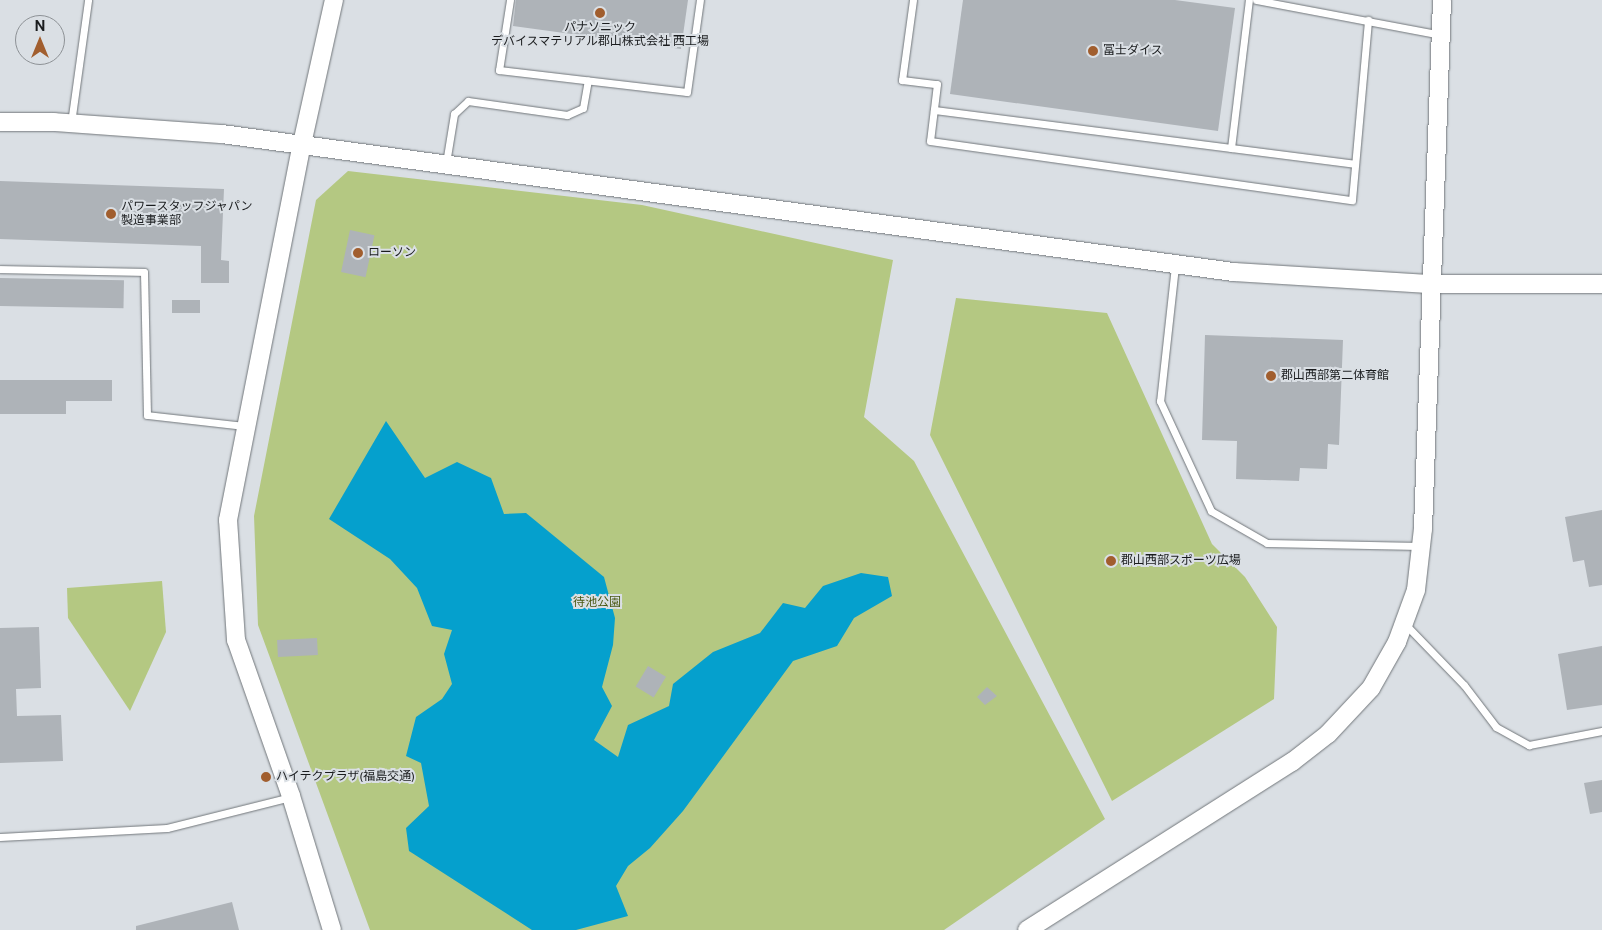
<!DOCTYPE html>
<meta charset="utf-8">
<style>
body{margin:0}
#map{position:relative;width:1602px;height:930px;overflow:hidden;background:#dadfe4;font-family:"Public Sans","Noto Sans JP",sans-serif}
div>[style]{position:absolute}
.green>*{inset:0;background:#b4c882}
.water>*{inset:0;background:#05a0cd}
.building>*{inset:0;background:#aeb3b8;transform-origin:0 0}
.roads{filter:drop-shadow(0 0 1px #71767a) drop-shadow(0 0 1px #71767a)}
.service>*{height:7px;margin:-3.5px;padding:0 3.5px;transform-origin:3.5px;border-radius:3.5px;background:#fff}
.tertiary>*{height:18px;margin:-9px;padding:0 9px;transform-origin:9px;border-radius:9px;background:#fff}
.dots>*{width:14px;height:14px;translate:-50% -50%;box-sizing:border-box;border:2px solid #dadfe4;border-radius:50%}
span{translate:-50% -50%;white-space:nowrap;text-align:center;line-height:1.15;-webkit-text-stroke:4px #dadfe4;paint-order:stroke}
.poi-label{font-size:12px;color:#1a1c1e}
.left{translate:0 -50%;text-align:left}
.park-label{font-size:12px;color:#4a5914}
.north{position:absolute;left:15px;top:15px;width:50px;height:50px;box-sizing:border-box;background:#dadfe4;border:1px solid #8d9195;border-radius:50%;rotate:0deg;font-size:14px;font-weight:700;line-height:20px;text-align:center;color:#1a1c1e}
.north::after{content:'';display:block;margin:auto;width:18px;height:22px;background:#a15e2e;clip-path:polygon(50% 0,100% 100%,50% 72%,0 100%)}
</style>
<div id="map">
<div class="green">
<div style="clip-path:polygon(348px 171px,642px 205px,893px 260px,864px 417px,914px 461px,1105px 819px,944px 930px,370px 930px,258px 625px,254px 516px,316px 200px)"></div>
<div style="clip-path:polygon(956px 298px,1107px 313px,1212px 544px,1245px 577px,1277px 627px,1274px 699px,1112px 801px,930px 435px)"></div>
<div style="clip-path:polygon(162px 581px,166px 632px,130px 711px,68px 618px,67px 588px)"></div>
</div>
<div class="water">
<div style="clip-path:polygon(386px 421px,425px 478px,457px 462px,491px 478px,504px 514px,526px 513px,604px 577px,615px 618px,613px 645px,602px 687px,612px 706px,594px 740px,618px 757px,628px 725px,669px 706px,673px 684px,713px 652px,760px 633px,783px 603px,805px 608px,823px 586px,861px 573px,888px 577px,892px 596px,854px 618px,837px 646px,793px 661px,683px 811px,650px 848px,628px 866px,616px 886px,628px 916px,576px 930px,532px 930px,409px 851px,406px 828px,429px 806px,421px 763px,406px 756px,416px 717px,442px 699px,452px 684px,444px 654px,452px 630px,432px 626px,417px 588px,390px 559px,329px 519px)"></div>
</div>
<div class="building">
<div style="clip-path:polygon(516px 0,688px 0,681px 49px,513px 26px)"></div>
<div style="clip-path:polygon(963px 0,1175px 0,1235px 8px,1218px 131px,950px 94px)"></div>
<div style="clip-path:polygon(0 181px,224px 189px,221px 260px,229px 261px,229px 283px,201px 283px,201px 246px,0 239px)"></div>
<div style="left:350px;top:230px;width:25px;height:43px;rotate:12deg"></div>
<div style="left:0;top:278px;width:124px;height:28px;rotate:1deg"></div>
<div style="left:172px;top:300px;width:28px;height:13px"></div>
<div style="clip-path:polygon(1205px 335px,1343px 340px,1339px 445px,1328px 444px,1327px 469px,1300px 468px,1299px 481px,1236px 479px,1237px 441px,1202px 440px)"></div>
<div style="clip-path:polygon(0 380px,112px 380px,112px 401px,66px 401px,66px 414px,0 414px)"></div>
<div style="clip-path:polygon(1602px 510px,1602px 585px,1589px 587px,1584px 560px,1573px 562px,1565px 517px)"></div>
<div style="clip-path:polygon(39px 627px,41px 688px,16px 689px,17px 716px,61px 715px,63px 761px,0 763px,0 628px)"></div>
<div style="left:317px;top:638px;width:17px;height:40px;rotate:87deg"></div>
<div style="clip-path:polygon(1602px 646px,1602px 705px,1567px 710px,1558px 654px)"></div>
<div style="left:648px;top:666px;width:21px;height:24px;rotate:31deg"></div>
<div style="clip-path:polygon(987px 687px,997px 696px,985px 705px,977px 697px)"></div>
<div style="clip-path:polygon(1602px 780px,1602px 812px,1590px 814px,1584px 783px)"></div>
<div style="clip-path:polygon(232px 902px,239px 930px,136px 930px,136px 926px)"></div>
</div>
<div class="roads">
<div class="service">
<div style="left:510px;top:0;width:71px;rotate:98.9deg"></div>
<div style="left:499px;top:70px;width:189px;rotate:6.7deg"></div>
<div style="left:687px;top:92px;width:93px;rotate:-82deg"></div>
<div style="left:913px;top:0;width:81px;rotate:97.8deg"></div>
<div style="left:902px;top:80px;width:35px;rotate:7deg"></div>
<div style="left:937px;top:84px;width:57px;rotate:97deg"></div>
<div style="left:930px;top:141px;width:426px;rotate:8deg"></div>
<div style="left:1352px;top:200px;width:181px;rotate:-84.9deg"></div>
<div style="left:1256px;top:0;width:188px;rotate:10.7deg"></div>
<div style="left:934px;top:110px;width:424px;rotate:7.3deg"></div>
<div style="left:71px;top:123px;width:124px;rotate:-82.1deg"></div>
<div style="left:1231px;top:148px;width:149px;rotate:-83.1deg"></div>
<div style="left:446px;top:163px;width:50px;rotate:-80.7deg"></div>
<div style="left:454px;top:114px;width:19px;rotate:-43deg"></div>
<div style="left:468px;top:101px;width:100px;rotate:8deg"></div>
<div style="left:567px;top:115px;width:17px;rotate:-24deg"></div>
<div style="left:583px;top:108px;width:28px;rotate:-80deg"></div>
<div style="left:1175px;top:266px;width:136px;rotate:96.3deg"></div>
<div style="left:1160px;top:401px;width:121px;rotate:65.1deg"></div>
<div style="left:1211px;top:511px;width:64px;rotate:29.7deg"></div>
<div style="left:1267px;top:543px;width:153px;rotate:1.1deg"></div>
<div style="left:0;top:269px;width:144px;rotate:1.2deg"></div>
<div style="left:144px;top:272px;width:143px;rotate:88.8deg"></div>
<div style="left:147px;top:415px;width:99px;rotate:6.4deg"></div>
<div style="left:1405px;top:624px;width:85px;rotate:46deg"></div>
<div style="left:1464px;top:685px;width:53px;rotate:52.7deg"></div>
<div style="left:1496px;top:727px;width:38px;rotate:29deg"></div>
<div style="left:1529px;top:745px;width:74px;rotate:-10.9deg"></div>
<div style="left:0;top:837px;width:167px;rotate:-3.1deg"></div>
<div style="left:167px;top:828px;width:127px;rotate:-14.1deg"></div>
</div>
<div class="tertiary">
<div style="left:0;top:122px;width:54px"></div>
<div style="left:54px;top:122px;width:168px;rotate:4.1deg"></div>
<div style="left:222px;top:134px;width:1021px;rotate:7.77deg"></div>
<div style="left:1234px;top:272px;width:199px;rotate:3.5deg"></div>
<div style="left:1433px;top:284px;width:169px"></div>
<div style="left:332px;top:930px;width:140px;rotate:-107deg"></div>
<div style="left:291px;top:796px;width:165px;rotate:-109.4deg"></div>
<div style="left:236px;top:640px;width:120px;rotate:-93.8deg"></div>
<div style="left:228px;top:520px;width:383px;rotate:-78.9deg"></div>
<div style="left:302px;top:144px;width:148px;rotate:-77.5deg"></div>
<div style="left:1027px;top:930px;width:314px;rotate:-32.4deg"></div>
<div style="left:1292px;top:762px;width:46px;rotate:-37.9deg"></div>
<div style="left:1328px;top:734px;width:63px;rotate:-46.9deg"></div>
<div style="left:1371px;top:688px;width:53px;rotate:-60.5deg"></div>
<div style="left:1397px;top:642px;width:55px;rotate:-69.9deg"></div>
<div style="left:1416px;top:590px;width:61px;rotate:-83.5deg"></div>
<div style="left:1423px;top:529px;width:529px;rotate:-87.94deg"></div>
</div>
</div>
<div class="dots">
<div style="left:600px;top:13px;background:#a15e2e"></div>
<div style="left:1093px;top:51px;background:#a15e2e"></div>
<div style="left:111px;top:214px;background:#a15e2e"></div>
<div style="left:358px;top:253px;background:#a15e2e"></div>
<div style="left:1271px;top:376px;background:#a15e2e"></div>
<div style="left:1111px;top:561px;background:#a15e2e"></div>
<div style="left:266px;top:777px;background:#a15e2e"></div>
</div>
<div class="poi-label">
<span style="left:600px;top:35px">パナソニック<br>デバイスマテリアル郡山株式会社 西工場</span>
<span class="left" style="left:1103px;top:51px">冨士ダイス</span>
<span class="left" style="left:121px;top:214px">パワースタッフジャパン<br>製造事業部</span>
<span class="left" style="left:368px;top:253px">ローソン</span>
<span class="left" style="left:1281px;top:376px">郡山西部第二体育館</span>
<span class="left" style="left:1121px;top:561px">郡山西部スポーツ広場</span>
<span class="left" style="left:276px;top:777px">ハイテクプラザ(福島交通)</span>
</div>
<div class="park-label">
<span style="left:597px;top:603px">待池公園</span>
</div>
<div class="north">N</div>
</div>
